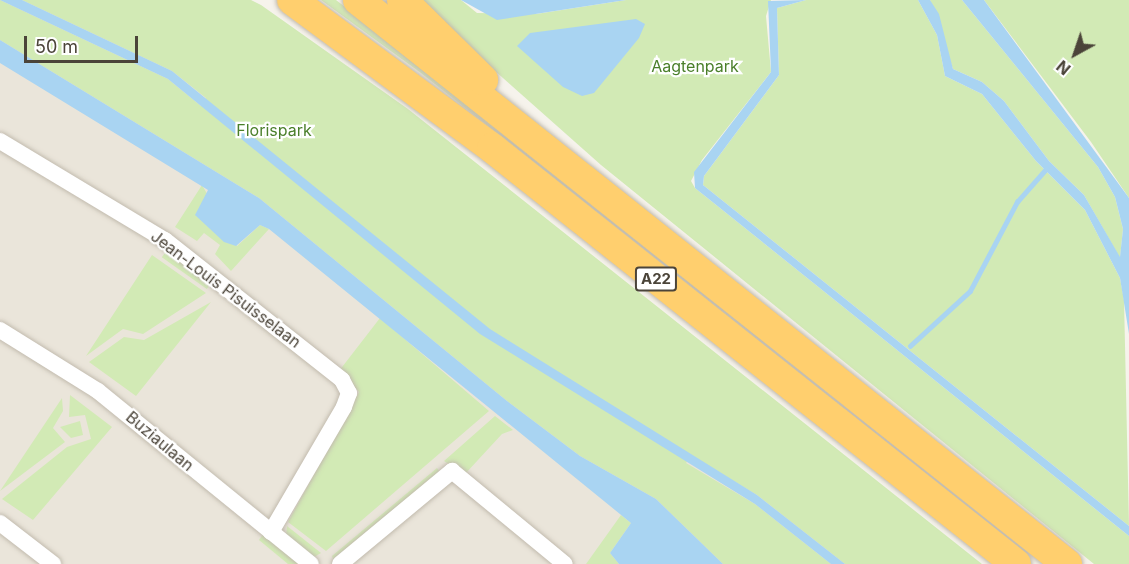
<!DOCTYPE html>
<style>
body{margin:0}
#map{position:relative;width:1129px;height:564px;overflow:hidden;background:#f6f3ec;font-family:Inter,sans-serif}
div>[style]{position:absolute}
.residential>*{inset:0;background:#eae5da}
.green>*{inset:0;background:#d2eab5;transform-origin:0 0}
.water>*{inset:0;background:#a9d4f2}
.stream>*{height:4.5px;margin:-2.25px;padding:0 2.25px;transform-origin:2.25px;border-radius:2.25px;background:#a9d4f2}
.roads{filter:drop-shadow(0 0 2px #c2bbae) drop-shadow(0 0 2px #c2bbae)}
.street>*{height:16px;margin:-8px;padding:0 8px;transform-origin:8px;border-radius:8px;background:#fff}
.highway>*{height:30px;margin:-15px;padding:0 15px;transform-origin:15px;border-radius:15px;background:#ffcf6e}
span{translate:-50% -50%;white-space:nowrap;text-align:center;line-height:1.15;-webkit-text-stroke:4.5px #fff;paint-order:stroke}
.shield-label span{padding:2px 4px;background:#fff;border:2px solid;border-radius:4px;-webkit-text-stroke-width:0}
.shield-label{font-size:15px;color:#4b4439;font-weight:700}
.park-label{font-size:16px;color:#4a7f2a}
.street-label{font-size:16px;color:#4b4439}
.north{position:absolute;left:1045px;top:24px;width:60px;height:60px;-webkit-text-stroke:4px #fff;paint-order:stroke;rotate:220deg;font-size:16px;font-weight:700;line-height:24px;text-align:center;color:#4b4439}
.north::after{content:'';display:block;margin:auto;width:21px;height:27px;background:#4b4439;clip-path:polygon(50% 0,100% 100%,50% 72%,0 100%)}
.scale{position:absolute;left:24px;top:36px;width:114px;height:27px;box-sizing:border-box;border:3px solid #4b4439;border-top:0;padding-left:8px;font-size:18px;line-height:21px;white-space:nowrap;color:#4b4439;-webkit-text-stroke:4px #fff;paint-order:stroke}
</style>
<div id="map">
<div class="residential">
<div style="clip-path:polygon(0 0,137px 0,914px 564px,0 564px)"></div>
</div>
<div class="green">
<div style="clip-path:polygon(0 0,168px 79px,201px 106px,206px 98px,172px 71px,22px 0,251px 0,261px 5px,408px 109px,982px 564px,845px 564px,757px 495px,692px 456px,686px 463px,755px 504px,831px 564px,723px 564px,656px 499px,580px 456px,507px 401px,259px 198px,0 40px)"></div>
<div style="clip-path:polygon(321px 0,336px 0,402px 51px,1045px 564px,421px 73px)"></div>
<div style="clip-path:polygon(415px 0,461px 0,477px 13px,536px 14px,626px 0,771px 0,766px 16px,771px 72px,702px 160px,691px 181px,695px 188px,1129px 536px,1129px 564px,1094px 564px,601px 165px)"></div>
<div style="clip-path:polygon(806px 0,918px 0,937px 35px,945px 76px,982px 94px,1036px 161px,1085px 210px,1120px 278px,1124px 300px,1129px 526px,703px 185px,704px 176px,779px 75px,777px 8px)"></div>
<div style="clip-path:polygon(930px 0,962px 0,1098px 167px,1115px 197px,1123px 229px,1120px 258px,1084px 195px,1049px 161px,1004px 101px,982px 82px,953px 69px)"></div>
<div style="clip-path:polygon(984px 0,1129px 0,1129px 198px,1091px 142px)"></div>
<div style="clip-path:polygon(202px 185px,237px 246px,260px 225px,269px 229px,231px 271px,215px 254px,220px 245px,204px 233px,197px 241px,175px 227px)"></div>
<div style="left:167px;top:250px;width:55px;height:9px;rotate:35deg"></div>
<div style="clip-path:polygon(152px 255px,206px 293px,143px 334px,123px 329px,86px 356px)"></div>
<div style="clip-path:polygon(211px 302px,136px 396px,89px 362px,124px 337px,144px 340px)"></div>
<div style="clip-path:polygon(380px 318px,489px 411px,326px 551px,288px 522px,359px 392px,339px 371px)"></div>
<div style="clip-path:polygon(70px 395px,112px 427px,33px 520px,2px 499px,67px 447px,91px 439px,85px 415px,69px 417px)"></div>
<div style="clip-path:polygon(62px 398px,63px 411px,53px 428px,65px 442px,0 491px)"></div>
<div style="clip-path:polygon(495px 416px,513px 430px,502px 434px,465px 474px,444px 461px)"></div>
<div style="clip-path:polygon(80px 421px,83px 435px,71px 438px,60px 427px)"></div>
<div style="clip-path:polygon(437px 468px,440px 472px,333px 559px,332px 556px)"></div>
<div style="clip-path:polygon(621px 515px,631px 523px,610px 553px,619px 564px,586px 564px)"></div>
<div style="clip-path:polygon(287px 526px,321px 553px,314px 557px,286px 536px)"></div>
<div style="clip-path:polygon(264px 533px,300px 564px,288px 564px,259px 540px)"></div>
</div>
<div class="water">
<div style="clip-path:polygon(0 0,22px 0,172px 71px,490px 329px,757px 495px,845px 564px,831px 564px,755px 504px,480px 334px,168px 79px)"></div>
<div style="clip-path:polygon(461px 0,626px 0,497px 20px)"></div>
<div style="clip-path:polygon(806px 0,777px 8px,779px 75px,704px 176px,703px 185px,1129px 526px,1129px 536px,695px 188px,694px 172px,771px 72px,768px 1px)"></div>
<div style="clip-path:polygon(918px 0,930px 0,939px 14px,953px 69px,982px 82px,1004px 101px,1049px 161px,1084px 195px,1120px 257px,1123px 229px,1115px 197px,1098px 167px,962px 0,984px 0,1129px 198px,1129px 334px,1120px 278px,1085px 210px,1036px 161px,982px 94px,945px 76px,937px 35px)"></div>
<div style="clip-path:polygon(636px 19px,645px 24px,639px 38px,594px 93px,582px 96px,563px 87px,517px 46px,530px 33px)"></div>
<div style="clip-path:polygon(0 40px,259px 198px,507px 401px,580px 456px,656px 499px,723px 564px,619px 564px,610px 553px,631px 523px,269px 229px,260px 225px,236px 246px,224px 242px,195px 215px,208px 190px,0 63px)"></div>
</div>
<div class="stream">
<div style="left:910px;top:346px;width:81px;rotate:-42.5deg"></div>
<div style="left:970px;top:291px;width:101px;rotate:-62.2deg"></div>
<div style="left:1017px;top:202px;width:44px;rotate:-48.7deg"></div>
</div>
<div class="roads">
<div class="street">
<div style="left:0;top:141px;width:192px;rotate:31deg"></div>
<div style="left:165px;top:240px;width:226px;rotate:38.3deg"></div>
<div style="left:342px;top:380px;width:15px;rotate:62deg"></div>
<div style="left:349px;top:393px;width:15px;rotate:110deg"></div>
<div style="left:344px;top:407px;width:145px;rotate:120.3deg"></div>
<div style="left:0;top:330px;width:115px;rotate:31.9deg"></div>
<div style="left:98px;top:391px;width:274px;rotate:39.1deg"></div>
<div style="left:0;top:523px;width:67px;rotate:37.7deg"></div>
<div style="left:340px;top:564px;width:146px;rotate:-39.7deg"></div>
<div style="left:452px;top:471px;width:146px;rotate:39.5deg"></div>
</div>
<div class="highway">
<div style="left:292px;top:0;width:249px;rotate:36.5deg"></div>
<div style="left:492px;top:148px;width:669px;rotate:38.45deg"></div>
<div style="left:358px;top:0;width:906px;rotate:38.5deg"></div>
<div style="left:402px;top:0;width:114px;rotate:44.6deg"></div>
</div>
</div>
<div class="shield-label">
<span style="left:656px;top:279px">A22</span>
</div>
<div class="park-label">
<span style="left:695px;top:66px">Aagtenpark</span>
<span style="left:274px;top:130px">Florispark</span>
</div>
<div class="street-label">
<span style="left:226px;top:289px;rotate:37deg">Jean-Louis Pisuisselaan</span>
<span style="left:160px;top:441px;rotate:40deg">Buziaulaan</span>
</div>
<div class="north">N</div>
<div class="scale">50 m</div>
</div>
